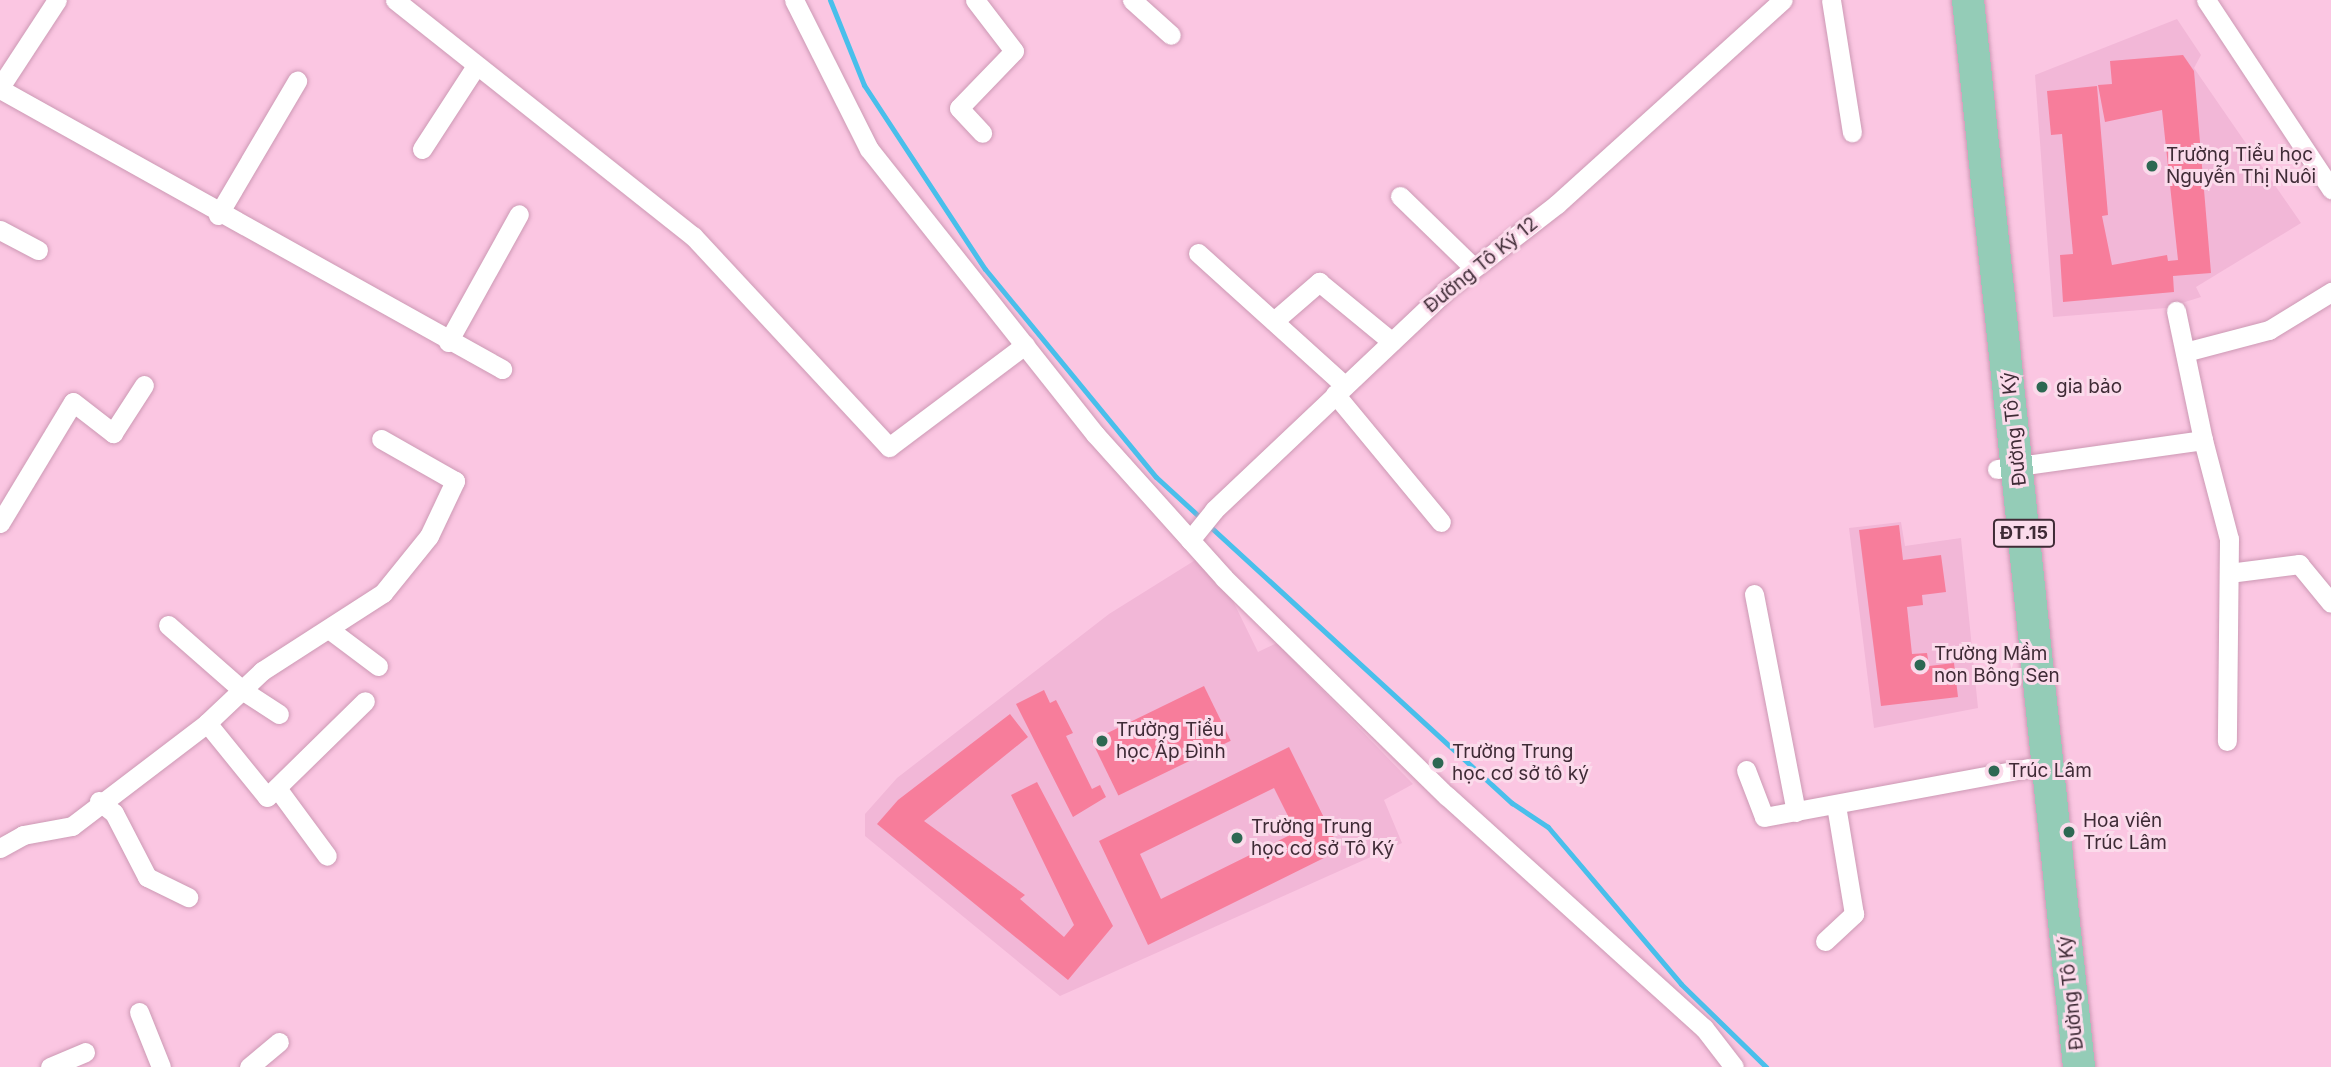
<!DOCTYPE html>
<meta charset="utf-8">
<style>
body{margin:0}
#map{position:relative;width:2331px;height:1067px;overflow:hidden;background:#fbc6e2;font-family:Inter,sans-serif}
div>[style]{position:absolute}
.built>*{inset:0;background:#f2b7d7}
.stream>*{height:5px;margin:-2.5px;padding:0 2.5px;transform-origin:2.5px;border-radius:2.5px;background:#49bfeb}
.building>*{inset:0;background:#f77d9b;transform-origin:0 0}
.roads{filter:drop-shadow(0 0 2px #cc99b4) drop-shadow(0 0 2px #cc99b4)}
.street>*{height:19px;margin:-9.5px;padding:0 9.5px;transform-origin:9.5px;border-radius:9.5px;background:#fff}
.primary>*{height:32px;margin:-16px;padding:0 16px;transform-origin:16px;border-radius:16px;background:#94ccb7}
.dots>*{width:19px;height:19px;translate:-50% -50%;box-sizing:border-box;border:4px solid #fbdbeb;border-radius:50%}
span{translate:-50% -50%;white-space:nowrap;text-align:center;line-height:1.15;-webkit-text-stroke:6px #fbdbeb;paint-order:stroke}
.shield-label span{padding:2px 5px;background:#fbdbeb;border:2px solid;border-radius:5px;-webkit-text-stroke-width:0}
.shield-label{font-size:18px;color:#3f2b36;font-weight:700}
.poi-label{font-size:19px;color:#3f2b36}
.left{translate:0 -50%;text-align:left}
.street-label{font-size:19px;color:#3f2b36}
</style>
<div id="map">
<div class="built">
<div style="clip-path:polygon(2177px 19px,2201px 55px,2194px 68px,2301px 223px,2196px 287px,2201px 297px,2166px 308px,2053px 317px,2035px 75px)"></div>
<div style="clip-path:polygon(1901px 522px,1905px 546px,1961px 538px,1978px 708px,1874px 728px,1849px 528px)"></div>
<div style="clip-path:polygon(1197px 559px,1229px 593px,1258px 652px,1277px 643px,1413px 784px,1384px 800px,1402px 843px,1060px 996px,865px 836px,865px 814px,897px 778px,1109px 614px)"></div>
</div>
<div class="stream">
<div style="left:830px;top:0;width:92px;rotate:68.2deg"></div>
<div style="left:864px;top:85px;width:220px;rotate:56.7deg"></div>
<div style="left:985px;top:269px;width:269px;rotate:50.6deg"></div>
<div style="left:1156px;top:477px;width:483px;rotate:42.5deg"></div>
<div style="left:1512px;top:803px;width:43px;rotate:33.7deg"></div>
<div style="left:1548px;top:827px;width:206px;rotate:49.7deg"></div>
<div style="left:1681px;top:984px;width:119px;rotate:44.3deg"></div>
</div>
<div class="building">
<div style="clip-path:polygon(2183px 55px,2194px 71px,2211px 273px,2173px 276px,2174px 292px,2063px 302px,2060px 255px,2073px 254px,2062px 134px,2051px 135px,2047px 91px,2097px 86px,2108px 215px,2102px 216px,2112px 265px,2167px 255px,2168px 261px,2178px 260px,2162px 110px,2105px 122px,2098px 85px,2112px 84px,2110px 61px)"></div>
<div style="clip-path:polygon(1899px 525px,1903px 560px,1941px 555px,1946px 592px,1922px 595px,1923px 605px,1907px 607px,1912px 654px,1927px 653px,1929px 666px,1954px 663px,1958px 697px,1881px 706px,1859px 530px)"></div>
<div style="left:1204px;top:686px;width:61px;height:125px;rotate:64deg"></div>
<div style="clip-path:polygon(1044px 690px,1050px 703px,1056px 700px,1073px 733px,1066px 736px,1092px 789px,1100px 785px,1106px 797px,1073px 817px,1016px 704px)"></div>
<div style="clip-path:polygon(1010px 714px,1028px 737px,924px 821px,1025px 895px,1020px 899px,1064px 937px,1074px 925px,1011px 795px,1037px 782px,1113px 926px,1068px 980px,877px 824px,898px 800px)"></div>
<div style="clip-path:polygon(evenodd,1289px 747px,1340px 850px,1148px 945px,1099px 841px,1289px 747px,1274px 788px,1296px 832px,1161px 899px,1140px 854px,1274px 788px)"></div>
</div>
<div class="roads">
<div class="street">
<div style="left:395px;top:0;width:380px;rotate:38.4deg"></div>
<div style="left:693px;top:236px;width:288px;rotate:47.1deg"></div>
<div style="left:889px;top:447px;width:170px;rotate:-36.9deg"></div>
<div style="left:794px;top:0;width:167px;rotate:63.3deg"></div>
<div style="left:869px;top:149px;width:364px;rotate:51.6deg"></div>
<div style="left:1095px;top:434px;width:193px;rotate:48.1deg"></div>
<div style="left:1224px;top:578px;width:312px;rotate:44.4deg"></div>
<div style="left:1447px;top:796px;width:346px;rotate:42.1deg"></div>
<div style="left:1704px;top:1028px;width:49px;rotate:52.4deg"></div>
<div style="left:975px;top:0;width:64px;rotate:52.6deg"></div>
<div style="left:1014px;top:51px;width:79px;rotate:134deg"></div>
<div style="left:959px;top:108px;width:34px;rotate:47deg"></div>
<div style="left:1132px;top:0;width:52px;rotate:41.9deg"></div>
<div style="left:1831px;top:0;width:134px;rotate:81deg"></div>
<div style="left:2206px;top:0;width:227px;rotate:56.5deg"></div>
<div style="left:0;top:87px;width:104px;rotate:-56.8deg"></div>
<div style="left:0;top:89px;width:575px;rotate:29.15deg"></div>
<div style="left:422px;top:149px;width:99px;rotate:-57deg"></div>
<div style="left:1400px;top:196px;width:103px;rotate:44.2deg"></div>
<div style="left:218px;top:215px;width:156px;rotate:-59.5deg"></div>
<div style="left:0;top:230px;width:43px;rotate:27.8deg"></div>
<div style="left:1198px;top:253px;width:198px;rotate:42.1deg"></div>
<div style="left:1274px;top:321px;width:60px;rotate:-40.9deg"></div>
<div style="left:1319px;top:282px;width:94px;rotate:39.4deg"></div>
<div style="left:448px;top:342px;width:146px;rotate:-61deg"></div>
<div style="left:2185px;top:352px;width:87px;rotate:-14.7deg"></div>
<div style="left:2269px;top:330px;width:73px;rotate:-31.5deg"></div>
<div style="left:1335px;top:394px;width:166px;rotate:50.4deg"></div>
<div style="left:2203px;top:440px;width:102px;rotate:75.3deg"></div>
<div style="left:2229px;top:539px;width:202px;rotate:90.6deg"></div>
<div style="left:1997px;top:469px;width:208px;rotate:-8deg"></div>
<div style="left:2203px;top:440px;width:132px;rotate:-101.8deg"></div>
<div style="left:0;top:523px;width:141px;rotate:-58.9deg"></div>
<div style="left:73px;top:402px;width:51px;rotate:37.8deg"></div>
<div style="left:113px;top:433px;width:57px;rotate:-57.1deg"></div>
<div style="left:1190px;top:540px;width:38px;rotate:-51deg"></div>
<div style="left:1214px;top:510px;width:325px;rotate:-43.4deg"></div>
<div style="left:1450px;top:287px;width:135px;rotate:-37.8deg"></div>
<div style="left:1557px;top:204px;width:304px;rotate:-42.1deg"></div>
<div style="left:2229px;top:573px;width:71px;rotate:-7.3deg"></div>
<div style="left:2299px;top:564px;width:50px;rotate:50.6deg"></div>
<div style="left:1754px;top:594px;width:222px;rotate:79.1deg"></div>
<div style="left:168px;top:625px;width:98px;rotate:41.3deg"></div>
<div style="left:242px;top:690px;width:44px;rotate:33deg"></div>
<div style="left:330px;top:630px;width:60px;rotate:36.9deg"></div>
<div style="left:207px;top:723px;width:95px;rotate:51deg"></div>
<div style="left:267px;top:797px;width:137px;rotate:-44.4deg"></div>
<div style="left:1746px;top:770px;width:50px;rotate:69deg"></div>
<div style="left:1764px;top:817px;width:269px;rotate:-10.5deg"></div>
<div style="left:277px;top:788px;width:84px;rotate:53.7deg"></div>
<div style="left:99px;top:801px;width:19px;rotate:39deg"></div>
<div style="left:114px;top:813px;width:72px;rotate:62.7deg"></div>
<div style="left:147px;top:877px;width:46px;rotate:26deg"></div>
<div style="left:0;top:848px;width:26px;rotate:-29deg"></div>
<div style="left:23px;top:835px;width:50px;rotate:-10.4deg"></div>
<div style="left:72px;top:826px;width:170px;rotate:-37.3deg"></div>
<div style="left:207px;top:723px;width:76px;rotate:-43.4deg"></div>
<div style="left:262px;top:671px;width:144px;rotate:-32.8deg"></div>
<div style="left:383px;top:593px;width:73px;rotate:-51.1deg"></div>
<div style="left:429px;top:536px;width:61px;rotate:-64.7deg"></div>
<div style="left:455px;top:481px;width:85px;rotate:-150.4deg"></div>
<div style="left:1825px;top:941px;width:40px;rotate:-43deg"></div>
<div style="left:1854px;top:914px;width:110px;rotate:-99.4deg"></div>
<div style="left:139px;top:1012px;width:59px;rotate:68.2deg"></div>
<div style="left:50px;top:1067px;width:38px;rotate:-23deg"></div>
<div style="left:249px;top:1067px;width:39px;rotate:-40deg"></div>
</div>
<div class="primary">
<div style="left:1968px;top:0;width:1073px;rotate:84.06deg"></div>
</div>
</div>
<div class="dots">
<div style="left:2152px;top:166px;background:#2d6852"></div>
<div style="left:2042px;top:387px;background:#2d6852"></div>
<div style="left:1920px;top:665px;background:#2d6852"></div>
<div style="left:1102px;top:741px;background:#2d6852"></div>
<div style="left:1438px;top:763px;background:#2d6852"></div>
<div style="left:1994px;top:771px;background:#2d6852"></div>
<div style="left:2069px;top:832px;background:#2d6852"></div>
<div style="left:1237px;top:838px;background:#2d6852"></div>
</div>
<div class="shield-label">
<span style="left:2024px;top:533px">ĐT.15</span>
</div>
<div class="poi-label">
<span class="left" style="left:2166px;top:166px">Trường Tiểu học<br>Nguyễn Thị Nuôi</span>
<span class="left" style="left:2056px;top:387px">gia bảo</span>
<span class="left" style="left:1934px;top:665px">Trường Mầm<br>non Bông Sen</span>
<span class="left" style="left:1116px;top:741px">Trường Tiểu<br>học Ấp Đình</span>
<span class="left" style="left:1452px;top:763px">Trường Trung<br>học cơ sở tô ký</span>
<span class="left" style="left:2008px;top:771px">Trúc Lâm</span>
<span class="left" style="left:2083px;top:832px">Hoa viên<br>Trúc Lâm</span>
<span class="left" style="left:1251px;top:838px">Trường Trung<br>học cơ sở Tô Ký</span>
</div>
<div class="street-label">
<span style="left:1481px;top:265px;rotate:-39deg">Đường Tô Ký 12</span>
<span style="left:2014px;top:429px;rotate:-96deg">Đường Tô Ký</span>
<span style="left:2071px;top:993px;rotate:-96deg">Đường Tô Ký</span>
</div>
</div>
